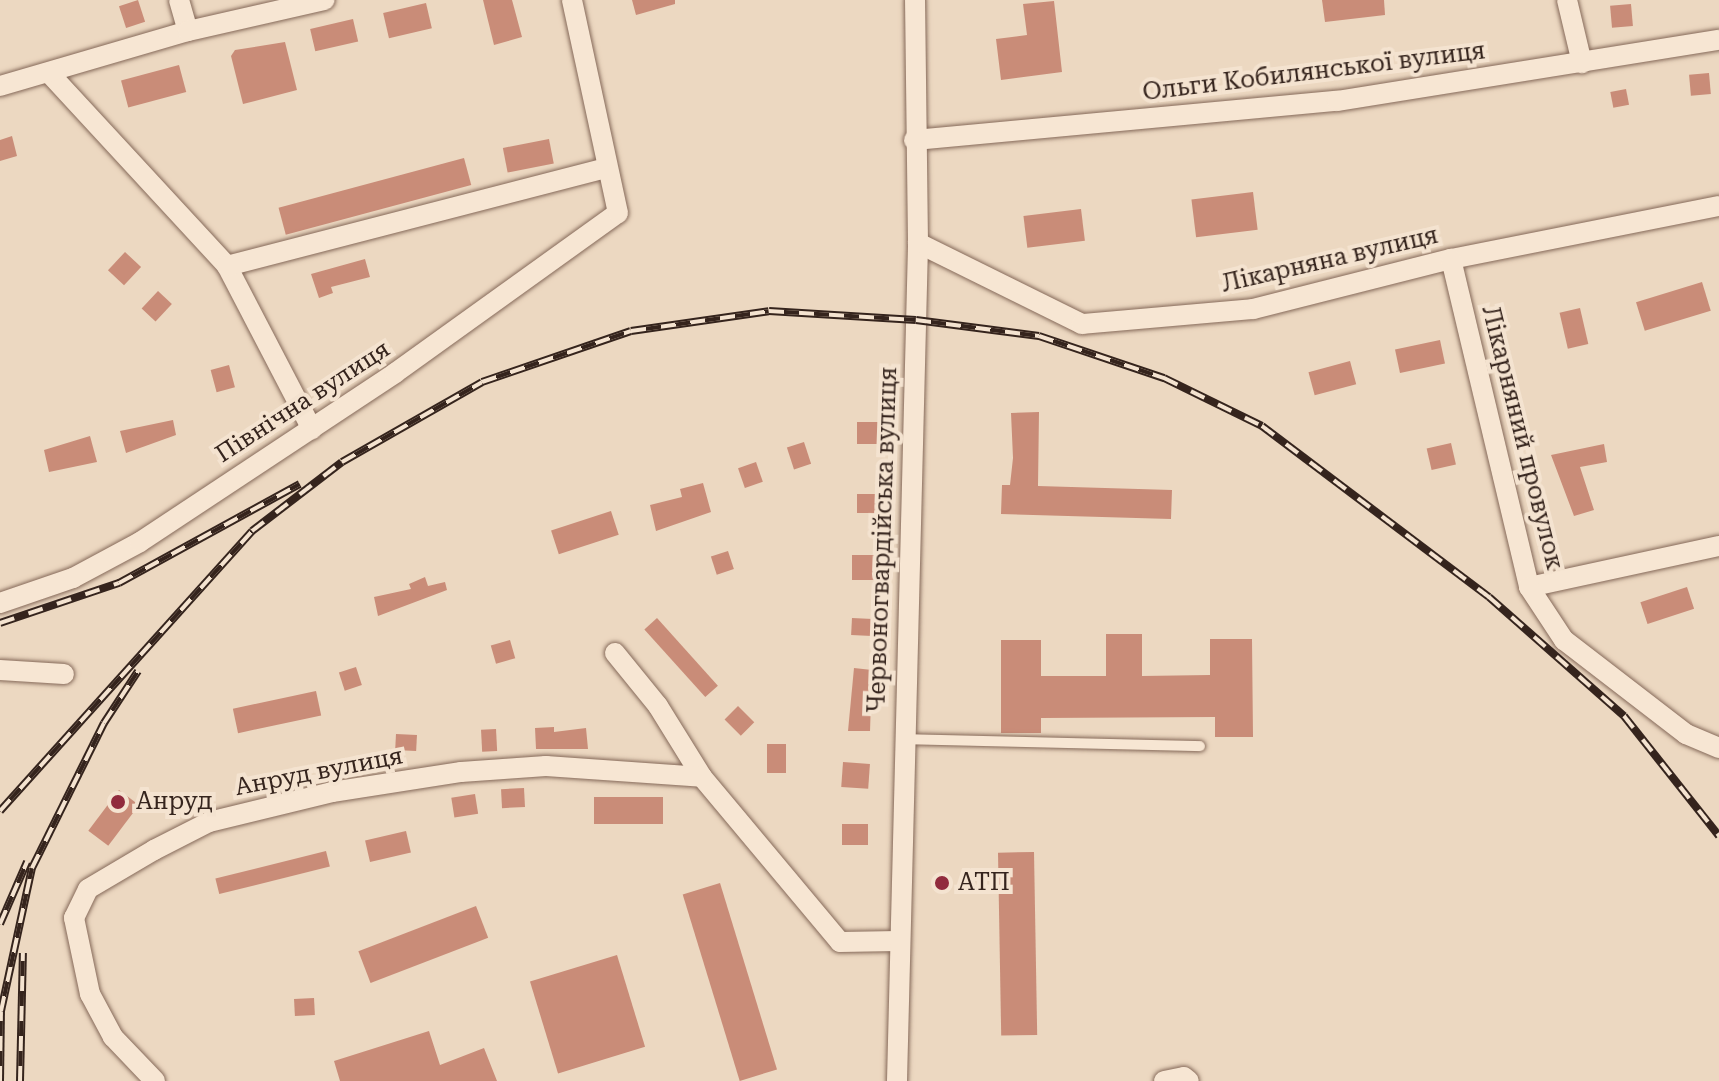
<!DOCTYPE html>
<meta charset="utf-8">
<style>
body{margin:0}
#map{position:relative;width:1719px;height:1081px;overflow:hidden;background:#ecd8c1;font-family:"Roboto Serif",serif}
div>[style]{position:absolute}
.building>*{inset:0;background:#c98c78;transform-origin:0 0}
.roads{filter:drop-shadow(0 0 2px #856959) drop-shadow(0 0 2px #856959)}
.lane>*{height:10px;margin:-5px;padding:0 5px;transform-origin:5px;border-radius:5px;background:#f7e6d3}
.street>*{height:20px;margin:-10px;padding:0 10px;transform-origin:10px;border-radius:10px;background:#f7e6d3}
.rail>*{height:8px;margin-top:-4px;transform-origin:0;background:repeating-linear-gradient(90deg,#f4e3d0 0 15px,#35241d 0 30px);box-sizing:border-box;border-block:2px solid #35241d}
.dots>*{width:22px;height:22px;translate:-50% -50%;box-sizing:border-box;border:4px solid #f4e3d0;border-radius:50%}
span{translate:-50% -50%;white-space:nowrap;text-align:center;line-height:1.15;-webkit-text-stroke:8px #f4e3d0;paint-order:stroke}
.street-label{font-size:24px;color:#35241d}
.poi-label{font-size:24px;color:#35241d}
.left{translate:0 -50%;text-align:left}
</style>
<div id="map">
<div class="building">
<div style="left:138px;top:0;width:23px;height:20px;rotate:72deg"></div>
<div style="clip-path:polygon(483px 0,512px 0,522px 37px,494px 45px)"></div>
<div style="clip-path:polygon(632px 0,675px 0,675px 4px,636px 15px)"></div>
<div style="clip-path:polygon(1322px 0,1384px 0,1385px 15px,1325px 22px)"></div>
<div style="clip-path:polygon(1054px 1px,1062px 72px,1001px 80px,996px 39px,1027px 35px,1023px 4px)"></div>
<div style="left:426px;top:3px;width:26px;height:44px;rotate:77deg"></div>
<div style="left:1631px;top:4px;width:22px;height:21px;rotate:85deg"></div>
<div style="left:353px;top:19px;width:23px;height:44px;rotate:77deg"></div>
<div style="clip-path:polygon(285px 42px,297px 90px,243px 104px,231px 56px,235px 50px)"></div>
<div style="left:179px;top:65px;width:28px;height:60px;rotate:75deg"></div>
<div style="left:1709px;top:73px;width:21px;height:20px;rotate:85deg"></div>
<div style="left:1626px;top:89px;width:16px;height:16px;rotate:79deg"></div>
<div style="clip-path:polygon(12px 136px,17px 156px,0 161px,0 140px)"></div>
<div style="left:549px;top:139px;width:25px;height:47px;rotate:79deg"></div>
<div style="left:464px;top:158px;width:28px;height:192px;rotate:75deg"></div>
<div style="left:1253px;top:192px;width:38px;height:62px;rotate:83deg"></div>
<div style="left:1081px;top:209px;width:32px;height:58px;rotate:83deg"></div>
<div style="left:125px;top:252px;width:22px;height:25px;rotate:43deg"></div>
<div style="clip-path:polygon(365px 259px,370px 277px,331px 287px,333px 293px,319px 298px,311px 274px)"></div>
<div style="left:1702px;top:282px;width:30px;height:69px;rotate:73deg"></div>
<div style="left:158px;top:291px;width:19px;height:24px;rotate:43deg"></div>
<div style="left:1580px;top:308px;width:37px;height:21px;rotate:77deg"></div>
<div style="left:1440px;top:340px;width:24px;height:46px;rotate:78deg"></div>
<div style="left:1350px;top:361px;width:24px;height:43px;rotate:75deg"></div>
<div style="left:229px;top:365px;width:23px;height:19px;rotate:75deg"></div>
<div style="clip-path:polygon(1039px 412px,1038px 486px,1172px 490px,1171px 519px,1001px 514px,1002px 485px,1010px 485px,1013px 458px,1011px 413px)"></div>
<div style="clip-path:polygon(173px 420px,176px 435px,126px 453px,120px 431px)"></div>
<div style="left:857px;top:422px;width:21px;height:22px"></div>
<div style="clip-path:polygon(90px 436px,97px 462px,49px 472px,44px 450px)"></div>
<div style="left:804px;top:442px;width:23px;height:18px;rotate:72deg"></div>
<div style="left:1451px;top:443px;width:22px;height:25px;rotate:77deg"></div>
<div style="clip-path:polygon(1604px 444px,1607px 462px,1580px 467px,1594px 510px,1574px 516px,1551px 455px)"></div>
<div style="left:756px;top:462px;width:21px;height:19px;rotate:71deg"></div>
<div style="clip-path:polygon(703px 483px,711px 512px,656px 531px,650px 505px,682px 497px,680px 489px)"></div>
<div style="left:857px;top:494px;width:20px;height:19px"></div>
<div style="left:611px;top:511px;width:25px;height:63px;rotate:72deg"></div>
<div style="left:728px;top:551px;width:19px;height:18px;rotate:72deg"></div>
<div style="left:852px;top:555px;width:22px;height:25px"></div>
<div style="clip-path:polygon(425px 577px,428px 586px,445px 582px,447px 590px,378px 616px,374px 597px,411px 589px,409px 584px)"></div>
<div style="left:1687px;top:587px;width:23px;height:49px;rotate:72deg"></div>
<div style="left:657px;top:618px;width:91px;height:17px;rotate:48deg"></div>
<div style="left:852px;top:618px;width:21px;height:17px;rotate:3deg"></div>
<div style="clip-path:polygon(1106px 634px,1142px 634px,1142px 676px,1210px 675px,1210px 639px,1252px 639px,1253px 737px,1215px 737px,1215px 717px,1041px 718px,1041px 733px,1001px 733px,1001px 640px,1041px 640px,1041px 676px,1106px 676px)"></div>
<div style="left:510px;top:640px;width:19px;height:20px;rotate:74deg"></div>
<div style="left:356px;top:667px;width:19px;height:18px;rotate:72deg"></div>
<div style="clip-path:polygon(854px 668px,872px 670px,870px 731px,848px 731px)"></div>
<div style="left:316px;top:691px;width:25px;height:85px;rotate:78deg"></div>
<div style="left:738px;top:706px;width:23px;height:19px;rotate:45deg"></div>
<div style="clip-path:polygon(554px 727px,554px 732px,586px 728px,588px 749px,536px 749px,535px 728px)"></div>
<div style="left:496px;top:729px;width:22px;height:15px;rotate:87deg"></div>
<div style="left:396px;top:734px;width:21px;height:16px;rotate:3deg"></div>
<div style="left:767px;top:744px;width:19px;height:29px"></div>
<div style="left:386px;top:753px;width:15px;height:18px;rotate:82deg"></div>
<div style="left:843px;top:762px;width:27px;height:25px;rotate:4deg"></div>
<div style="left:524px;top:788px;width:19px;height:23px;rotate:87deg"></div>
<div style="left:119px;top:790px;width:25px;height:51px;rotate:37deg"></div>
<div style="left:475px;top:794px;width:20px;height:24px;rotate:81deg"></div>
<div style="left:594px;top:797px;width:69px;height:27px"></div>
<div style="left:842px;top:824px;width:26px;height:21px"></div>
<div style="left:406px;top:831px;width:22px;height:42px;rotate:77deg"></div>
<div style="left:326px;top:851px;width:16px;height:114px;rotate:76deg"></div>
<div style="left:1034px;top:852px;width:183px;height:36px;rotate:89deg"></div>
<div style="left:720px;top:883px;width:195px;height:39px;rotate:73deg"></div>
<div style="left:476px;top:906px;width:34px;height:126px;rotate:69deg"></div>
<div style="left:617px;top:955px;width:96px;height:91px;rotate:73deg"></div>
<div style="left:314px;top:998px;width:17px;height:20px;rotate:87deg"></div>
<div style="clip-path:polygon(429px 1031px,440px 1065px,484px 1048px,497px 1081px,340px 1081px,334px 1061px)"></div>
</div>
<div class="roads">
<div class="lane">
<div style="left:904px;top:739px;width:296px;rotate:1.4deg"></div>
</div>
<div class="street">
<div style="left:179px;top:0;width:32px;rotate:74deg"></div>
<div style="left:1567px;top:0;width:65px;rotate:76.6deg"></div>
<div style="left:50px;top:74px;width:261px;rotate:47.3deg"></div>
<div style="left:227px;top:266px;width:184px;rotate:62.5deg"></div>
<div style="left:0;top:86px;width:196px;rotate:-16.3deg"></div>
<div style="left:188px;top:31px;width:140px;rotate:-12.8deg"></div>
<div style="left:914px;top:140px;width:425px;rotate:-5.3deg"></div>
<div style="left:1337px;top:101px;width:387px;rotate:-9.1deg"></div>
<div style="left:918px;top:243px;width:183px;rotate:26.3deg"></div>
<div style="left:1082px;top:324px;width:172px;rotate:-5deg"></div>
<div style="left:1253px;top:309px;width:204px;rotate:-14.2deg"></div>
<div style="left:1451px;top:259px;width:273px;rotate:-11.2deg"></div>
<div style="left:1451px;top:259px;width:337px;rotate:76.6deg"></div>
<div style="left:1529px;top:587px;width:194px;rotate:-12.2deg"></div>
<div style="left:227px;top:266px;width:392px;rotate:-14.5deg"></div>
<div style="left:1529px;top:587px;width:64px;rotate:56.6deg"></div>
<div style="left:1564px;top:640px;width:154px;rotate:37.6deg"></div>
<div style="left:1686px;top:734px;width:36px;rotate:23deg"></div>
<div style="left:0;top:603px;width:77px;rotate:-18.9deg"></div>
<div style="left:73px;top:578px;width:76px;rotate:-28.2deg"></div>
<div style="left:140px;top:542px;width:306px;rotate:-33.5deg"></div>
<div style="left:395px;top:373px;width:274px;rotate:-35.7deg"></div>
<div style="left:618px;top:213px;width:218px;rotate:-102.2deg"></div>
<div style="left:615px;top:653px;width:68px;rotate:50.9deg"></div>
<div style="left:658px;top:706px;width:84px;rotate:58.2deg"></div>
<div style="left:702px;top:777px;width:215px;rotate:50.1deg"></div>
<div style="left:840px;top:942px;width:58px;rotate:-1deg"></div>
<div style="left:0;top:670px;width:64px;rotate:3.6deg"></div>
<div style="left:155px;top:1081px;width:61px;rotate:-133.7deg"></div>
<div style="left:113px;top:1037px;width:49px;rotate:-118.1deg"></div>
<div style="left:90px;top:994px;width:78px;rotate:-101.9deg"></div>
<div style="left:74px;top:918px;width:32px;rotate:-64deg"></div>
<div style="left:88px;top:889px;width:77px;rotate:-30.6deg"></div>
<div style="left:154px;top:850px;width:62px;rotate:-27deg"></div>
<div style="left:209px;top:822px;width:127px;rotate:-13.7deg"></div>
<div style="left:332px;top:792px;width:131px;rotate:-8.8deg"></div>
<div style="left:461px;top:772px;width:85px;rotate:-4deg"></div>
<div style="left:546px;top:766px;width:156px;rotate:4deg"></div>
<div style="left:897px;top:1081px;width:838px;rotate:-88.56deg"></div>
<div style="left:918px;top:243px;width:243px;rotate:-90.7deg"></div>
<div style="left:1164px;top:1081px;width:20px;rotate:-11deg"></div>
<div style="left:1184px;top:1077px;width:6px;rotate:39deg"></div>
</div>
</div>
<div class="rail">
<div style="left:0;top:623px;width:126px;rotate:-18.6deg"></div>
<div style="left:119px;top:583px;width:206px;rotate:-28.7deg"></div>
<div style="left:0;top:811px;width:377px;rotate:-48deg"></div>
<div style="left:252px;top:531px;width:113px;rotate:-37.5deg"></div>
<div style="left:342px;top:462px;width:161px;rotate:-29.7deg"></div>
<div style="left:482px;top:382px;width:157px;rotate:-18.9deg"></div>
<div style="left:631px;top:331px;width:139px;rotate:-8.2deg"></div>
<div style="left:769px;top:311px;width:147px;rotate:3.5deg"></div>
<div style="left:916px;top:320px;width:124px;rotate:7.4deg"></div>
<div style="left:1039px;top:336px;width:132px;rotate:18.6deg"></div>
<div style="left:1164px;top:378px;width:109px;rotate:26.1deg"></div>
<div style="left:1262px;top:426px;width:284px;rotate:37deg"></div>
<div style="left:1489px;top:597px;width:180px;rotate:41.4deg"></div>
<div style="left:1624px;top:716px;width:153px;rotate:51.6deg"></div>
<div style="left:0;top:924px;width:68px;rotate:-66.5deg"></div>
<div style="left:0;top:1081px;width:70px;rotate:-89.2deg"></div>
<div style="left:1px;top:1011px;width:146px;rotate:-77.8deg"></div>
<div style="left:32px;top:868px;width:162px;rotate:-63.6deg"></div>
<div style="left:104px;top:723px;width:62px;rotate:-56.8deg"></div>
<div style="left:20px;top:1081px;width:128px;rotate:-88.7deg"></div>
</div>
<div class="dots">
<div style="left:118px;top:802px;background:#912b3d"></div>
<div style="left:942px;top:883px;background:#912b3d"></div>
</div>
<div class="street-label">
<span style="left:1314px;top:72px;rotate:-7deg">Ольги Кобилянської вулиця</span>
<span style="left:1330px;top:260px;rotate:-13deg">Лікарняна вулиця</span>
<span style="left:303px;top:402px;rotate:-33deg">Північна вулиця</span>
<span style="left:1522px;top:438px;rotate:76deg">Лікарняний провулок</span>
<span style="left:883px;top:540px;rotate:-88deg">Червоногвардійська вулиця</span>
<span style="left:319px;top:772px;rotate:-11deg">Анруд вулиця</span>
</div>
<div class="poi-label">
<span class="left" style="left:136px;top:802px">Анруд</span>
<span class="left" style="left:958px;top:883px">АТП</span>
</div>
</div>
